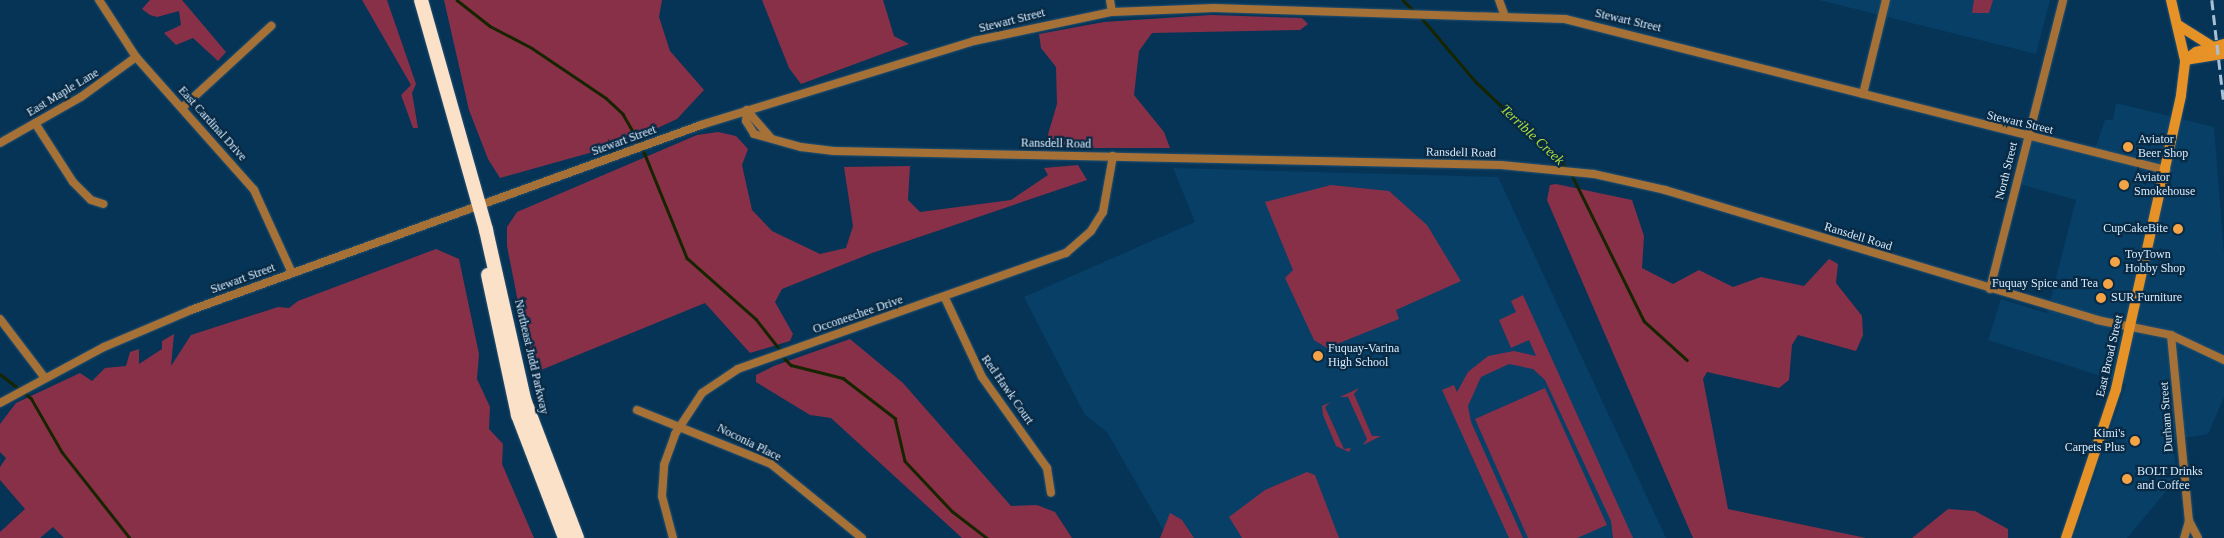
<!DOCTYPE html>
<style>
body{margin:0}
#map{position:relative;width:2224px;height:538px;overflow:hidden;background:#053456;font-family:Georgia,serif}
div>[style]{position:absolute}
.built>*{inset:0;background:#073f66}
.green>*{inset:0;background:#893049}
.stream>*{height:2.5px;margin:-1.25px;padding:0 1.25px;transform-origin:1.25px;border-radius:1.25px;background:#172400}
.roads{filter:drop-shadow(0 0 1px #275171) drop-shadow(0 0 1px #275171)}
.street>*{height:8px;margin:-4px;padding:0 4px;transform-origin:4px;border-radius:4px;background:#a57137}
.secondary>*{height:10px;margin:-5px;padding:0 5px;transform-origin:5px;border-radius:5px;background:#e69227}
.highway>*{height:14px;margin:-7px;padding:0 7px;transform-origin:7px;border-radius:7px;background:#fbe1c8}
.rail>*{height:2.5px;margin-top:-1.25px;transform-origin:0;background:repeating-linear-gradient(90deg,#a7c0d6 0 10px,transparent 0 15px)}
.dots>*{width:14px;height:14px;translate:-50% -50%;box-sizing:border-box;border:2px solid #082a44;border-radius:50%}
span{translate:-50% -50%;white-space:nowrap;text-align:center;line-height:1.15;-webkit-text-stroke:4.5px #082a44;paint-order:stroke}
.street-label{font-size:12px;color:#d9ebfd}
.poi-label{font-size:12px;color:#d9ebfd}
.left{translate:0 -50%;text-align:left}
.right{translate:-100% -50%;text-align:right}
.water-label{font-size:14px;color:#ace242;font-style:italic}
</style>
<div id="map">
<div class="built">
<div style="clip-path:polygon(1819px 0,2050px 0,2036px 54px)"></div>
<div style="clip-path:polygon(2116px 103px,2214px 127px,2224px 254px,2224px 397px,2208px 434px,2173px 440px,2177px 478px,2127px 538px,2073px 538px,2126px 384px,1988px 340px,2001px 299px,2047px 313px,2076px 200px,2020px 184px,2032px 140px,2093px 155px,2105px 120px,2113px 120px)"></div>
<div style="clip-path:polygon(1173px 168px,1498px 177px,1666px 538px,1168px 538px,1107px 432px,1085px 415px,1024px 297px,1195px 222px)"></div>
</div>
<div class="green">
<div style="clip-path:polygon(150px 0,182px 0,226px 52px,218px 61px,193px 38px,176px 45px,164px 33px,181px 25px,179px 11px,157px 17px,150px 15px,142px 9px)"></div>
<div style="clip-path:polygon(362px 0,387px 0,416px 84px,412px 93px,418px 128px,413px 128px,401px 95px,411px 85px)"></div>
<div style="clip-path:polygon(444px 0,662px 0,659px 17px,670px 51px,704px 90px,677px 119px,625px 143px,500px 178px,488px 159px,469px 110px)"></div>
<div style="clip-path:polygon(762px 0,883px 0,894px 36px,909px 44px,801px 84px,789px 68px)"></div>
<div style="clip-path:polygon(1974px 0,1993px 0,1989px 13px,1972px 13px)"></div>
<div style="clip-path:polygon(1211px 15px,1302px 18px,1308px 24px,1300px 30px,1152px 33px,1139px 51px,1134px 95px,1164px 132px,1170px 148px,1056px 148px,1046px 141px,1057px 104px,1056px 67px,1041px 48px,1039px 34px,1104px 22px)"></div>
<div style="clip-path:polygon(718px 132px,736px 136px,748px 149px,742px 165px,752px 210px,772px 231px,820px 254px,846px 248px,853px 226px,844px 167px,910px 166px,908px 200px,920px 212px,1011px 200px,1048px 175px,1044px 168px,1078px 165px,1087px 180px,872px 253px,782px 289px,775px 302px,793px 334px,790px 341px,750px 353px,705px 303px,541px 370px,531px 368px,507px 246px,507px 227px,517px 212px,697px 135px)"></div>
<div style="clip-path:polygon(1556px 184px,1632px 200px,1644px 236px,1642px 268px,1673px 284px,1699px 270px,1733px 287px,1761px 277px,1804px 286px,1829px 259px,1838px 264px,1836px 283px,1862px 316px,1863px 335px,1856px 351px,1798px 335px,1792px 345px,1789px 380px,1779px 388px,1707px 372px,1703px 379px,1728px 509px,1866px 538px,1693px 538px,1547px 200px,1550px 185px)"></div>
<div style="clip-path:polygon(1331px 185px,1389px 191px,1427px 225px,1461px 281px,1396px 310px,1399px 319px,1327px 348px,1314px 340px,1285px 278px,1293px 270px,1265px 202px)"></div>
<div style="clip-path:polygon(436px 249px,459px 259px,479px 354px,477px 379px,490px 407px,489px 429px,503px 444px,502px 464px,534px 538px,64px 538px,53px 527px,40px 538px,0 538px,0 532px,25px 509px,0 480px,0 467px,6px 458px,0 452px,0 424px,16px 403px,80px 373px,92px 381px,105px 368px,126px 366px,130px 352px,139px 349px,139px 364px,162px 349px,162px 341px,174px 334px,171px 366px,191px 335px,278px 307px,289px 308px,298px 301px)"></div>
<div style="clip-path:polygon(1523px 295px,1633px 538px,1613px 538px,1611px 521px,1545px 380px,1533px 369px,1509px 364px,1481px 377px,1468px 406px,1471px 422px,1523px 538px,1509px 538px,1442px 390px,1454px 385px,1457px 392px,1468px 372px,1488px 356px,1514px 351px,1536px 356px,1529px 340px,1511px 348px,1499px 320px,1516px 312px,1511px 301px)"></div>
<div style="clip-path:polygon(850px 339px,903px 383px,1011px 506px,1037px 505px,1055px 512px,1072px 538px,962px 538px,831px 418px,810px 415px,756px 382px,756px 375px,774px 366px)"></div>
<div style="clip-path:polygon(1359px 388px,1354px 394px,1372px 436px,1381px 436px,1363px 445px,1367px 439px,1348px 397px,1340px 397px)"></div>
<div style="clip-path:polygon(1545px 388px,1607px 525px,1577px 538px,1528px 538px,1475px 419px)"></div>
<div style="clip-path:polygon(1331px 402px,1325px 407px,1344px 449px,1351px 448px,1349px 452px,1336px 446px,1323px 415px,1322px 406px)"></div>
<div style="clip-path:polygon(1307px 472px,1315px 475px,1339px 538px,1242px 538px,1229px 517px,1265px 490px)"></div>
<div style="clip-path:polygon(1948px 509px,1975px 511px,2008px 529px,2008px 538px,1912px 538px)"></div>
<div style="clip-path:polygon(1170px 513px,1182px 520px,1194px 538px,1160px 538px)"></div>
</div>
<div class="stream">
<div style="left:457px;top:0;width:42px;rotate:38.2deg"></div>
<div style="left:490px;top:26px;width:47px;rotate:27.6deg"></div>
<div style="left:532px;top:48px;width:89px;rotate:34deg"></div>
<div style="left:606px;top:98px;width:23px;rotate:43deg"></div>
<div style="left:623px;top:114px;width:38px;rotate:60deg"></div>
<div style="left:642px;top:147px;width:120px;rotate:67.9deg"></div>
<div style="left:687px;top:258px;width:92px;rotate:41.5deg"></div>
<div style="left:756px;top:319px;width:39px;rotate:52deg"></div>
<div style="left:1403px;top:0;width:18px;rotate:45deg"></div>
<div style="left:1420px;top:16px;width:87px;rotate:49.7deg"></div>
<div style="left:1476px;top:82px;width:125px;rotate:43.4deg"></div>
<div style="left:1571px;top:173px;width:165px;rotate:63.7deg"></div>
<div style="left:1644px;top:321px;width:58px;rotate:42.2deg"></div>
<div style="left:784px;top:358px;width:10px;rotate:45deg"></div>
<div style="left:791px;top:365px;width:54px;rotate:14deg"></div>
<div style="left:843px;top:378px;width:66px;rotate:37.6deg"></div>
<div style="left:895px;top:418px;width:44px;rotate:76.9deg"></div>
<div style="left:905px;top:461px;width:69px;rotate:46.8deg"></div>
<div style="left:952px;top:511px;width:44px;rotate:37.6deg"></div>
<div style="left:0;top:374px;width:39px;rotate:38deg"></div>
<div style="left:31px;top:398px;width:62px;rotate:60.1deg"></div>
<div style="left:62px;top:452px;width:110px;rotate:51.7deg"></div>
</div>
<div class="roads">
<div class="street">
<div style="left:99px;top:0;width:68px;rotate:57deg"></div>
<div style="left:136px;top:57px;width:178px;rotate:48.4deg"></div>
<div style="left:254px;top:190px;width:91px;rotate:65.4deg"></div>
<div style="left:1110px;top:0;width:12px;rotate:81deg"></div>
<div style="left:1499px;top:0;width:15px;rotate:70deg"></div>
<div style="left:1863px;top:94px;width:97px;rotate:-76.3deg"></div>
<div style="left:183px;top:107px;width:120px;rotate:-42.6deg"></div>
<div style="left:35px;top:123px;width:70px;rotate:57.2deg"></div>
<div style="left:73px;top:182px;width:25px;rotate:45deg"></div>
<div style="left:91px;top:200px;width:13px;rotate:18deg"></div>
<div style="left:771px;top:138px;width:37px;rotate:-131deg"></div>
<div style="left:747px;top:110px;width:11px;rotate:95deg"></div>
<div style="left:746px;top:121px;width:15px;rotate:58deg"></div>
<div style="left:754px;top:134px;width:49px;rotate:15.5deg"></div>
<div style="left:801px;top:147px;width:33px;rotate:7deg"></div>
<div style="left:834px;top:151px;width:667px;rotate:1.2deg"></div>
<div style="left:1501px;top:165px;width:93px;rotate:5.5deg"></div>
<div style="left:1594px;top:174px;width:73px;rotate:12.7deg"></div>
<div style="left:1665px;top:190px;width:451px;rotate:16.7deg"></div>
<div style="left:2097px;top:320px;width:76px;rotate:11.5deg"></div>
<div style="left:2171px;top:335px;width:59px;rotate:25.3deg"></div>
<div style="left:0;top:143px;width:93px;rotate:-29.6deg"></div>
<div style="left:81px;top:97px;width:68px;rotate:-36deg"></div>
<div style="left:1990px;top:289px;width:298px;rotate:-75.8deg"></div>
<div style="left:945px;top:298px;width:87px;rotate:64.9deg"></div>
<div style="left:982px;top:377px;width:112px;rotate:54.5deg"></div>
<div style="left:1047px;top:468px;width:25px;rotate:81deg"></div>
<div style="left:0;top:319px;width:74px;rotate:52.7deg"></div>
<div style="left:2171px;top:335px;width:187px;rotate:84.5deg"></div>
<div style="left:2189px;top:521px;width:18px;rotate:106deg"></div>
<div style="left:0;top:403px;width:118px;rotate:-28.3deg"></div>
<div style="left:104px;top:347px;width:95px;rotate:-23deg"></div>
<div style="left:191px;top:310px;width:543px;rotate:-19.94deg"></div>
<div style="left:701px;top:125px;width:286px;rotate:-17.1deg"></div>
<div style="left:974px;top:41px;width:141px;rotate:-11.9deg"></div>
<div style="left:1112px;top:12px;width:102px;rotate:-2.2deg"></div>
<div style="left:1214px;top:8px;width:351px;rotate:1.8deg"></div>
<div style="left:1565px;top:19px;width:620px;rotate:14.1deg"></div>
<div style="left:637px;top:410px;width:144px;rotate:21.9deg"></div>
<div style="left:771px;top:464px;width:117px;rotate:39.1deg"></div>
<div style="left:2189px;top:521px;width:19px;rotate:62deg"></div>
<div style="left:673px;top:538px;width:43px;rotate:-104.7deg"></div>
<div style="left:662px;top:496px;width:31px;rotate:-86deg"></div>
<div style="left:664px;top:465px;width:33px;rotate:-70deg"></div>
<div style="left:675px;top:434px;width:49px;rotate:-56.6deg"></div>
<div style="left:702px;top:393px;width:43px;rotate:-33.7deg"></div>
<div style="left:738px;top:369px;width:348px;rotate:-19.5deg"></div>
<div style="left:1066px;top:253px;width:33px;rotate:-41deg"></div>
<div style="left:1091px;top:231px;width:22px;rotate:-58deg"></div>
<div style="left:1103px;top:212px;width:57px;rotate:-79.9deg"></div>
</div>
<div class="secondary">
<div style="left:2178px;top:25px;width:41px;rotate:32.2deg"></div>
<div style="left:2185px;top:60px;width:14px;rotate:-36deg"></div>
<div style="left:2196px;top:52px;width:29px;rotate:-16deg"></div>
<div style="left:2185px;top:60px;width:39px;rotate:-9deg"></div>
<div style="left:2066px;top:538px;width:157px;rotate:-71.4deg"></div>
<div style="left:2116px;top:389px;width:301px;rotate:-77.5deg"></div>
<div style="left:2181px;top:95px;width:35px;rotate:-83deg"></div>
<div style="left:2185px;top:60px;width:62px;rotate:-103.1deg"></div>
</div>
<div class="highway">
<div style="left:421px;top:0;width:239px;rotate:74.2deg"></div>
<div style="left:486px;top:230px;width:173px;rotate:77.3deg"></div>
<div style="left:524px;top:399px;width:149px;rotate:69.1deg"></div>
<div style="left:488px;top:275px;width:143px;rotate:77.9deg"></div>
<div style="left:518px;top:415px;width:132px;rotate:69.1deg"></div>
</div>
</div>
<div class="rail">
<div style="left:2212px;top:0;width:104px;rotate:83.4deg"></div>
</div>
<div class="dots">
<div style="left:2128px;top:147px;background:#f4a345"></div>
<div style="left:2124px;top:185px;background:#f4a345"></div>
<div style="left:2178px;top:229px;background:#f4a345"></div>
<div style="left:2115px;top:262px;background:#f4a345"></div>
<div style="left:2108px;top:284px;background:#f4a345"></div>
<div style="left:2101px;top:298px;background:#f4a345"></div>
<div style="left:1318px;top:356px;background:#f4a345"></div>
<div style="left:2135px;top:441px;background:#f4a345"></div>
<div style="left:2127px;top:479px;background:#f4a345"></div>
</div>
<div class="street-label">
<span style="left:1012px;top:21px;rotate:-14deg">Stewart Street</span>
<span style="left:1628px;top:21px;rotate:13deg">Stewart Street</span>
<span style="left:63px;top:93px;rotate:-31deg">East Maple Lane</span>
<span style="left:2020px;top:123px;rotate:13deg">Stewart Street</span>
<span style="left:212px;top:124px;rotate:48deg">East Cardinal Drive</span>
<span style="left:624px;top:141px;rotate:-20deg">Stewart Street</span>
<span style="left:1056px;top:144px;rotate:1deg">Ransdell Road</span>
<span style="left:1461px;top:153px;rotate:1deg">Ransdell Road</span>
<span style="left:2007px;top:171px;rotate:-76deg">North Street</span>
<span style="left:1858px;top:237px;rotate:17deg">Ransdell Road</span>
<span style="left:243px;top:279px;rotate:-20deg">Stewart Street</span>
<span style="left:858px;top:315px;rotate:-19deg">Occoneechee Drive</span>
<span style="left:2110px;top:356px;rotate:-77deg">East Broad Street</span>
<span style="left:531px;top:357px;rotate:77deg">Northeast Judd Parkway</span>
<span style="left:1007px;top:390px;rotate:55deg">Red Hawk Court</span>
<span style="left:2167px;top:417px;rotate:-94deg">Durham Street</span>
<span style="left:749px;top:443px;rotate:26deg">Noconia Place</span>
</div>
<div class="poi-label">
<span class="left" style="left:2138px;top:147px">Aviator<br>Beer Shop</span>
<span class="left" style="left:2134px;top:185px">Aviator<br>Smokehouse</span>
<span class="right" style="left:2168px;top:229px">CupCakeBite</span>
<span class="left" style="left:2125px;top:262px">ToyTown<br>Hobby Shop</span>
<span class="right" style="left:2098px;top:284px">Fuquay Spice and Tea</span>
<span class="left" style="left:2111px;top:298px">SUR Furniture</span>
<span class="left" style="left:1328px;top:356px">Fuquay-Varina<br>High School</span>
<span class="right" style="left:2125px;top:441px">Kimi's<br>Carpets Plus</span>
<span class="left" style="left:2137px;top:479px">BOLT Drinks<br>and Coffee</span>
</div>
<div class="water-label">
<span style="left:1532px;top:135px;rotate:43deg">Terrible Creek</span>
</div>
</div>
